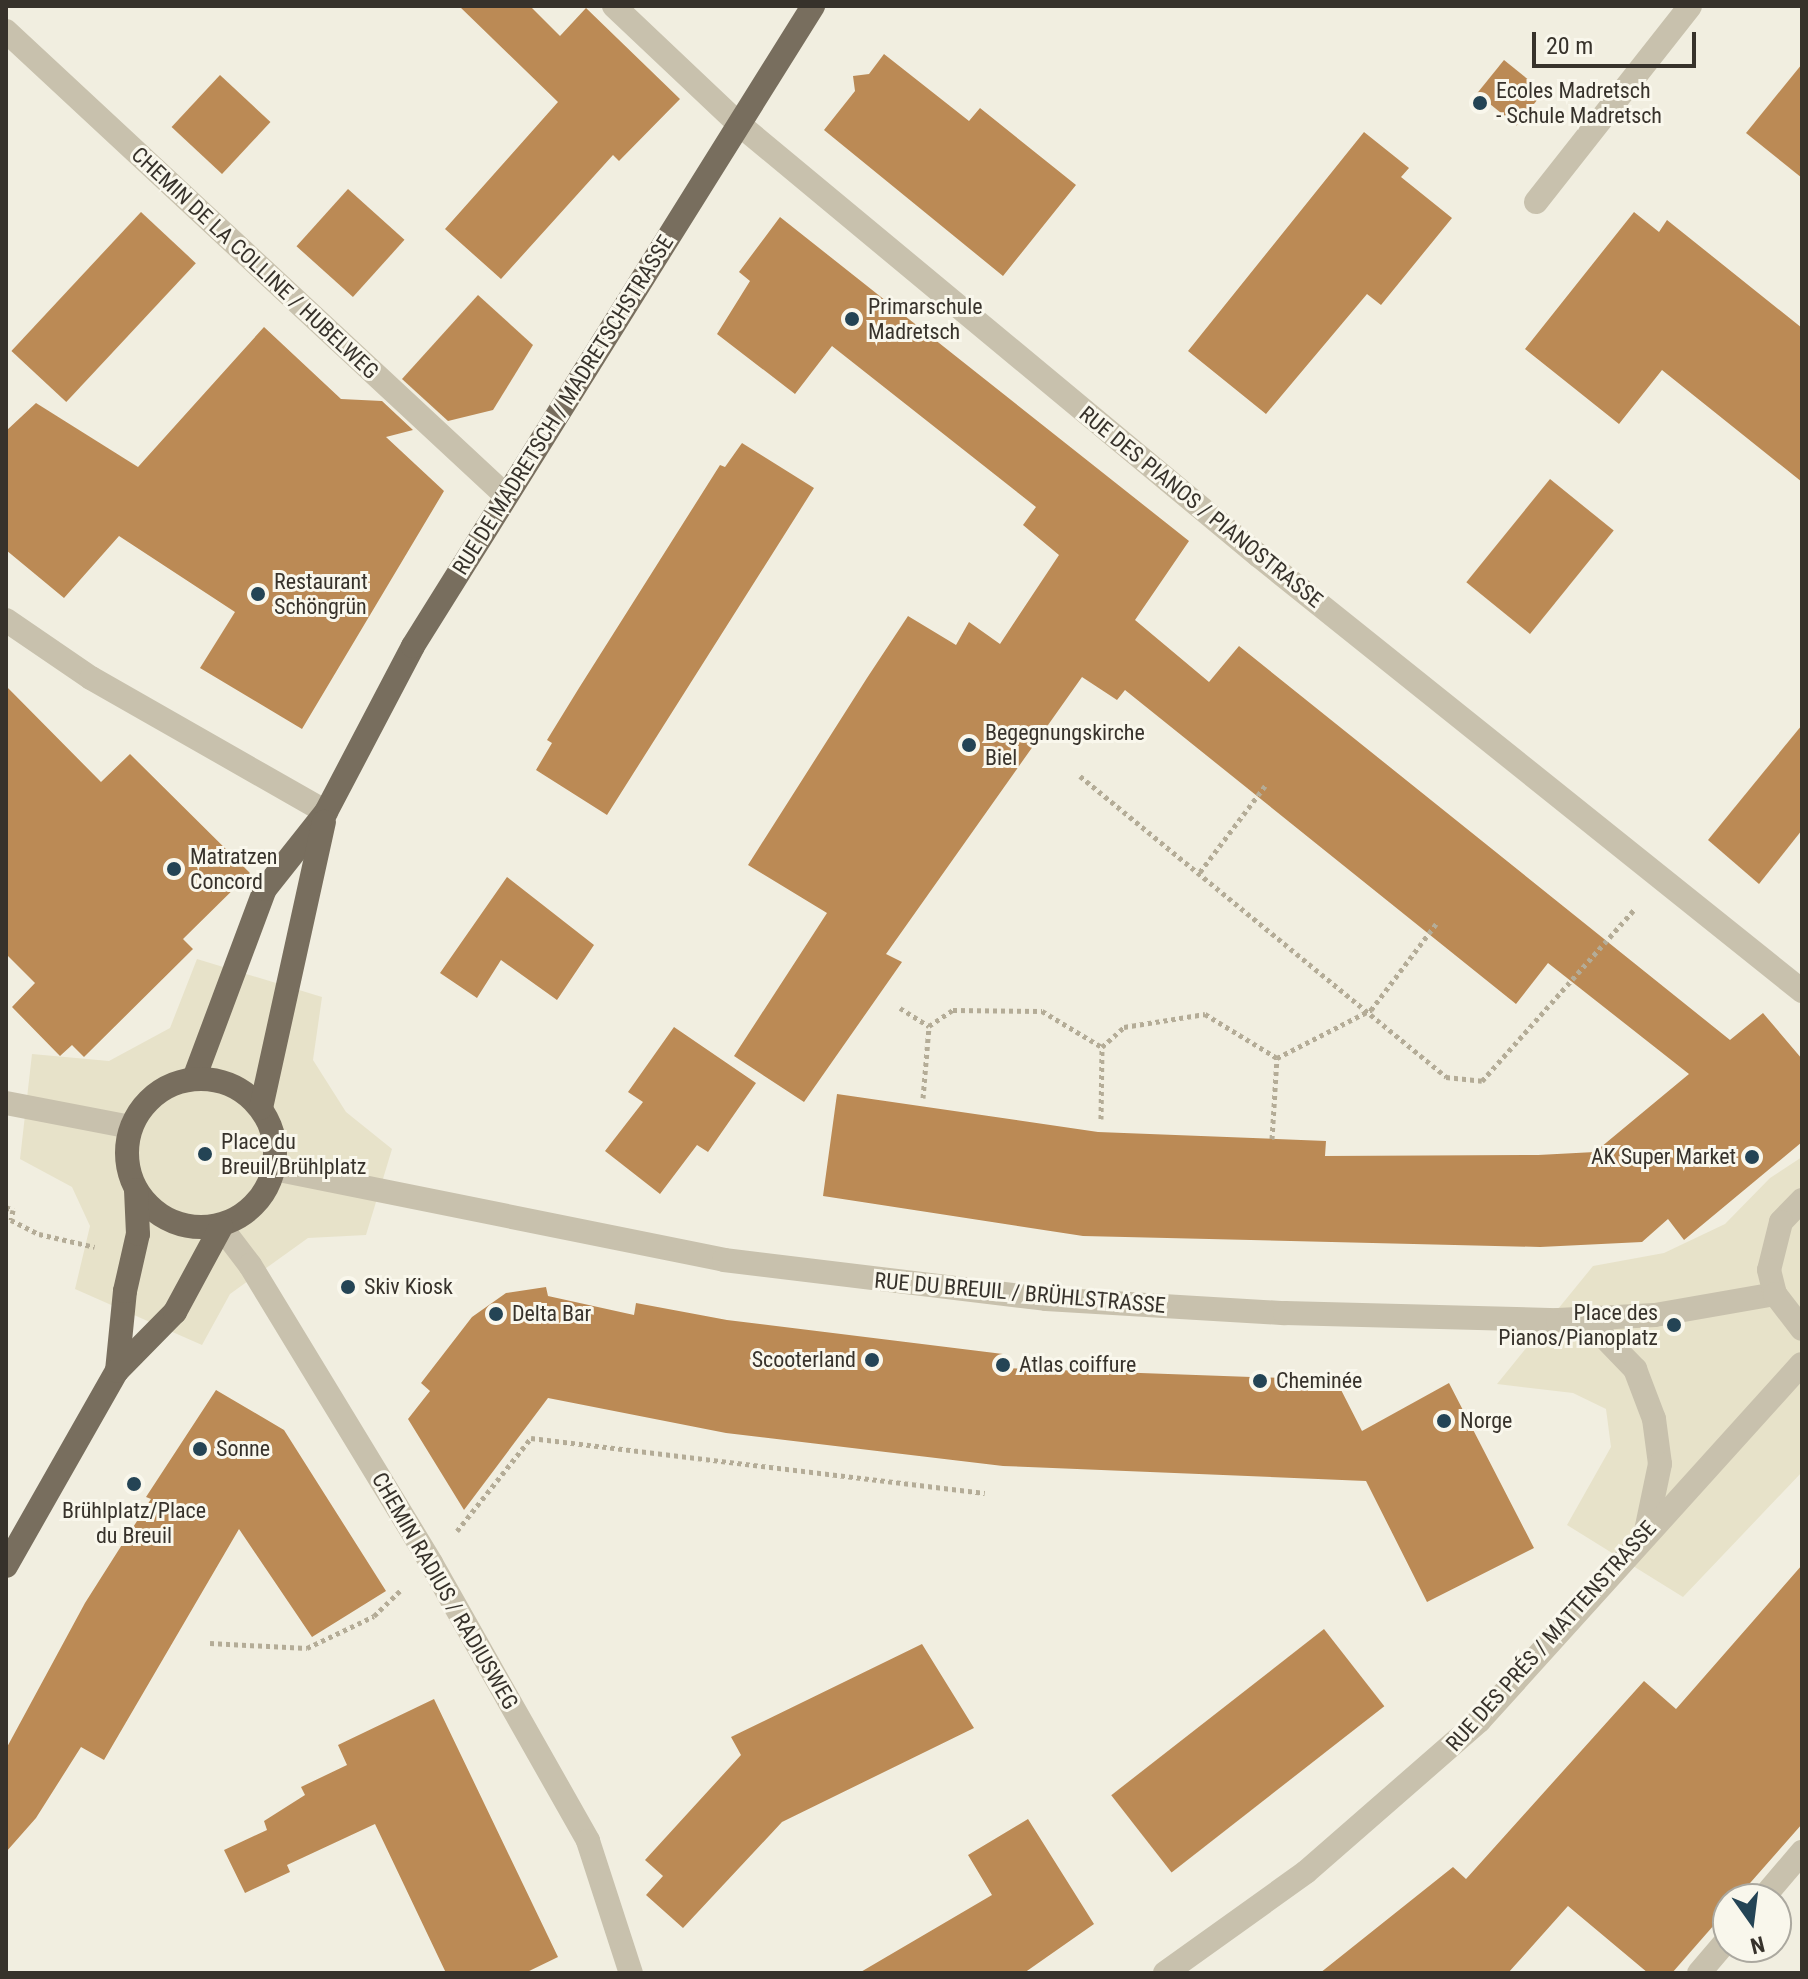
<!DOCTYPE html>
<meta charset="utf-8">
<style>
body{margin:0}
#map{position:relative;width:1808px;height:1979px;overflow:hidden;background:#f1eee0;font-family:"Roboto Condensed",sans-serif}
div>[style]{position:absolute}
.plaza>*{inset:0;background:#e7e2c9}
.building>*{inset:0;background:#bb8a55;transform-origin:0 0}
.path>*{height:5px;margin-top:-2.5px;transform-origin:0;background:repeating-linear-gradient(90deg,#b4ac97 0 4px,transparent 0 8px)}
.minor>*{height:24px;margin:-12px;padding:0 12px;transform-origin:12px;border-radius:12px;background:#c8c1ad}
.major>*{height:24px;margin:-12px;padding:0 12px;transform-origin:12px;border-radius:12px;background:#786e5e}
.major>.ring{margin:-12px;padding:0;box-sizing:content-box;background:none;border:24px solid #786e5e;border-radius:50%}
.dots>*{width:22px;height:22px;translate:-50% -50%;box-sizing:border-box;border:4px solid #f9f7ec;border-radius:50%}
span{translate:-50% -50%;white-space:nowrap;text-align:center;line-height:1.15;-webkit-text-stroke:6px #f9f7ec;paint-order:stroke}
.poi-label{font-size:22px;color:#37322b}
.left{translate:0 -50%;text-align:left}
.right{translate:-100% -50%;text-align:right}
.street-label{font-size:22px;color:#37322b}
.frame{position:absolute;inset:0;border:8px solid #37322b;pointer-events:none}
.north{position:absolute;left:1712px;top:1883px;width:80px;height:80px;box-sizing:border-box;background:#f9f7ec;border:2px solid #aba89f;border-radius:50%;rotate:166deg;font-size:22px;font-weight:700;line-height:32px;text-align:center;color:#37322b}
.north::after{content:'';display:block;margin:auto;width:28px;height:36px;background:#244455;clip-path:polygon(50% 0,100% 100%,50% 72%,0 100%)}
.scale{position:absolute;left:1532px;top:32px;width:164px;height:36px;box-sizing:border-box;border:4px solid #37322b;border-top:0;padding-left:10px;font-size:24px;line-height:28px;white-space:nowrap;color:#37322b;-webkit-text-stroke:6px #f9f7ec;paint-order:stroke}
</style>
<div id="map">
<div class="plaza">
<div style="clip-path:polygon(197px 959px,322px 997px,313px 1060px,346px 1112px,392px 1149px,366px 1235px,308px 1238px,230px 1294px,202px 1345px,75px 1289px,90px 1226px,72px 1187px,20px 1159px,32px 1054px,109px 1061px,170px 1028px)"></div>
<div style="clip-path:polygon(1802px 1157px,1802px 1472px,1683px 1597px,1567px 1525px,1611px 1447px,1606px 1409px,1573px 1393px,1497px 1384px,1593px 1266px,1664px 1253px,1725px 1224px,1770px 1178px)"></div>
</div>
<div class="building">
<div style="clip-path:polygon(459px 6px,530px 6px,560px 36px,586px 8px,680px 99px,619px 161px,613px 155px,501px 279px,445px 229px,558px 102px)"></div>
<div style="clip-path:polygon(884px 54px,969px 121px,980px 108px,1076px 185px,1003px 276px,824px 130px,855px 91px,853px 76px,869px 74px)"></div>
<div style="left:1504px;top:60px;width:51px;height:43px;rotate:39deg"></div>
<div style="clip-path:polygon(1802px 64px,1802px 178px,1746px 133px)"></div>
<div style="left:220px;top:75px;width:69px;height:71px;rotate:43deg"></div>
<div style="clip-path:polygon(1364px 132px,1409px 168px,1401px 177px,1452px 218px,1381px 305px,1367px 294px,1266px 414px,1188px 351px)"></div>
<div style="left:348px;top:189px;width:76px;height:77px;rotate:42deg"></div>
<div style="left:141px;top:212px;width:75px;height:190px;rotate:43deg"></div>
<div style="clip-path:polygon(1634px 212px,1659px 232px,1667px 220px,1802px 328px,1802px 482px,1662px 370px,1619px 424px,1525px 349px)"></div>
<div style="clip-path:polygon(780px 217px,1189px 541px,1135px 620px,1209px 682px,1239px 646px,1730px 1040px,1763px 1013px,1802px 1059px,1802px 1142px,1684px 1240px,1668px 1219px,1642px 1242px,1540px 1247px,1083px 1236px,823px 1196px,837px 1094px,1098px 1132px,1326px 1141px,1325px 1156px,1538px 1155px,1595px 1152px,1689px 1074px,1548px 963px,1516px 1004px,1125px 690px,1117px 700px,1082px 677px,886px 954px,902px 962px,804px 1102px,734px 1056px,827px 913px,748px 865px,867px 678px,908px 616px,956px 645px,969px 622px,1000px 644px,1059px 555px,1023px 525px,1036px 507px,832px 346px,795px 394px,717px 334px,750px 281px,739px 272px)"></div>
<div style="clip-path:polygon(478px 295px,533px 345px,493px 410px,448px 421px,402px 379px)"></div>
<div style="clip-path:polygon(264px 327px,341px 399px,382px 401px,413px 430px,386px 437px,444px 491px,302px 729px,200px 668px,235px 612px,119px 536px,64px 598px,6px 550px,6px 431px,36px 403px,138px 467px)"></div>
<div style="clip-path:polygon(742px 443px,814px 488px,607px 815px,536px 770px,552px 743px,547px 740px,579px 688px,720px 465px,725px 467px)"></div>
<div style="left:1550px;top:479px;width:82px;height:133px;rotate:39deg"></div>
<div style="clip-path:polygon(6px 686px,101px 782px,130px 754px,250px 873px,183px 939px,193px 949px,84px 1057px,72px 1045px,60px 1056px,12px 1007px,35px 983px,6px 954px)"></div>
<div style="clip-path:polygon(1802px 725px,1802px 830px,1759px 884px,1708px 840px)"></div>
<div style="clip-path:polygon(507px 877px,594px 945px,557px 1000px,501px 960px,477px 998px,440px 973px)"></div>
<div style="clip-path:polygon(674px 1027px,756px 1083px,708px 1152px,697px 1145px,660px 1194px,605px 1151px,643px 1102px,628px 1092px)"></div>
<div style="clip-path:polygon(546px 1287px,548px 1296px,634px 1315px,636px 1303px,727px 1320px,1003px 1354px,1003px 1368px,1336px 1380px,1362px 1431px,1449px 1383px,1534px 1548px,1427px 1602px,1366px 1481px,1003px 1466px,726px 1433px,548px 1398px,464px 1510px,408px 1419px,430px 1391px,421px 1383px,472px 1317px,506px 1293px)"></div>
<div style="clip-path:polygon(216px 1390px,284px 1430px,386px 1591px,312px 1637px,239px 1529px,104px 1760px,81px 1747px,36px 1818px,6px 1852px,6px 1749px,85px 1603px,151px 1499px,146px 1497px)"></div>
<div style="clip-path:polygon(1802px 1565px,1802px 1824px,1736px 1899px,1728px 1899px,1728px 1909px,1672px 1973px,1648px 1973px,1568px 1906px,1508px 1973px,1320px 1973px,1453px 1867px,1466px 1879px,1644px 1681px,1676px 1709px)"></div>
<div style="left:1324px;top:1629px;width:98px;height:270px;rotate:52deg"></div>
<div style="clip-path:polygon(922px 1644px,974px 1728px,782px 1822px,683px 1928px,646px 1895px,663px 1876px,645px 1860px,741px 1755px,731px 1737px)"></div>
<div style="clip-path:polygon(434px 1699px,558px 1957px,525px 1973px,446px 1973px,375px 1824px,287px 1865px,290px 1872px,245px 1893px,224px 1850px,267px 1830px,264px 1821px,305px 1795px,301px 1787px,347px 1765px,338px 1745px)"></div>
<div style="clip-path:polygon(1028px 1819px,1094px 1924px,1024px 1973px,859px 1973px,992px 1895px,968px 1855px)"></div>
</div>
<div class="path">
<div style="left:1080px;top:776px;width:474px;rotate:39.4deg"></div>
<div style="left:1446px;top:1077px;width:36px;rotate:6deg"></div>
<div style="left:1482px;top:1081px;width:229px;rotate:-48.4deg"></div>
<div style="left:1200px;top:872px;width:108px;rotate:-52.9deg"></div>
<div style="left:900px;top:1008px;width:34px;rotate:32deg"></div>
<div style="left:929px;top:1026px;width:29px;rotate:-34deg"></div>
<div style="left:953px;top:1010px;width:89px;rotate:0.6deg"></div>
<div style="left:1042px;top:1011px;width:70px;rotate:31deg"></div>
<div style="left:1102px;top:1047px;width:30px;rotate:-42deg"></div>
<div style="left:1124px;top:1027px;width:82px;rotate:-9.1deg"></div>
<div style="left:1205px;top:1014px;width:84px;rotate:31.4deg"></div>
<div style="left:1277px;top:1058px;width:106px;rotate:-27.1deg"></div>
<div style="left:1371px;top:1010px;width:108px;rotate:-52.9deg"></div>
<div style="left:923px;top:1098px;width:72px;rotate:-85.2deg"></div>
<div style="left:1101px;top:1119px;width:72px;rotate:-89.2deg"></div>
<div style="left:1272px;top:1139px;width:81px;rotate:-86.5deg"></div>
<div style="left:6px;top:1207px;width:8px;rotate:23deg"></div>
<div style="left:13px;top:1210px;width:10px;rotate:101deg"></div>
<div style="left:11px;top:1220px;width:31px;rotate:27deg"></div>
<div style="left:39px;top:1234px;width:57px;rotate:13.1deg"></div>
<div style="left:457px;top:1531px;width:119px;rotate:-51.5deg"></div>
<div style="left:531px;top:1438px;width:457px;rotate:6.9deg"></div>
<div style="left:210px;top:1643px;width:97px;rotate:3deg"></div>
<div style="left:307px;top:1648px;width:74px;rotate:-25.5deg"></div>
<div style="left:374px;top:1616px;width:37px;rotate:-44deg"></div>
</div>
<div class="minor">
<div style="left:614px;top:6px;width:173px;rotate:43.4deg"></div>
<div style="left:740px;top:125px;width:675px;rotate:39.71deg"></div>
<div style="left:1259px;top:556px;width:696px;rotate:38.7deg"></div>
<div style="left:6px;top:31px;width:680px;rotate:42.91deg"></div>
<div style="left:1536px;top:202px;width:249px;rotate:-51.8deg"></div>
<div style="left:6px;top:620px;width:103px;rotate:34.3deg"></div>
<div style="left:91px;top:678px;width:271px;rotate:29.7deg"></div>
<div style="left:6px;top:1103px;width:127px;rotate:10.9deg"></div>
<div style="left:274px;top:1169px;width:459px;rotate:11.4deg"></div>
<div style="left:724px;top:1260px;width:324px;rotate:6.9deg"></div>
<div style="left:1046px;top:1299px;width:239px;rotate:3.4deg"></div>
<div style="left:1285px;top:1313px;width:273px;rotate:1.5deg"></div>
<div style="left:1558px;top:1320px;width:97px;rotate:-3deg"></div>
<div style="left:1655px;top:1315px;width:122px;rotate:-9.9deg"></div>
<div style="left:1802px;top:1200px;width:30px;rotate:134deg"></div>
<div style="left:1781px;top:1222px;width:49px;rotate:104deg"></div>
<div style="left:1769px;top:1270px;width:25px;rotate:76deg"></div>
<div style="left:1775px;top:1294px;width:44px;rotate:52.4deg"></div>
<div style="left:221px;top:1227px;width:48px;rotate:52.7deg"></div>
<div style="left:250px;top:1265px;width:349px;rotate:58.7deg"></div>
<div style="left:431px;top:1563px;width:319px;rotate:60.5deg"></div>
<div style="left:588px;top:1841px;width:139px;rotate:72deg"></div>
<div style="left:1567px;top:1323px;width:40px;rotate:21deg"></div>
<div style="left:1604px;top:1337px;width:45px;rotate:45.9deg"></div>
<div style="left:1635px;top:1369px;width:53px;rotate:69.2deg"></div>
<div style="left:1654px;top:1419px;width:45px;rotate:82.4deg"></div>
<div style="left:1660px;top:1464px;width:68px;rotate:101.8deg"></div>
<div style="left:1762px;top:1899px;width:62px;rotate:-49.6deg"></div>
<div style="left:1165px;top:1973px;width:173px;rotate:-35.6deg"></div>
<div style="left:1306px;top:1872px;width:230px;rotate:-41.1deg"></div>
<div style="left:1479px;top:1721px;width:481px;rotate:-47.9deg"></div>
<div style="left:1699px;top:1973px;width:45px;rotate:-49.5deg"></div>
</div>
<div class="major">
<div style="left:195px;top:1076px;width:200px;rotate:-69.5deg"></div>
<div style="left:265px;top:889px;width:98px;rotate:-51.6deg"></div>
<div style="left:326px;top:812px;width:187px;rotate:-62.3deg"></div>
<div style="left:413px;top:646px;width:755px;rotate:-57.99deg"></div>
<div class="ring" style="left:127px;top:1079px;width:124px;height:124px"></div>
<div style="left:261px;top:1108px;width:293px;rotate:-77.6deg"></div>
<div style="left:117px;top:1371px;width:80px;rotate:-84.3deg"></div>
<div style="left:125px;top:1291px;width:58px;rotate:-77.2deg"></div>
<div style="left:138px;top:1234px;width:44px;rotate:-92.6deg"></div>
<div style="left:6px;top:1566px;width:224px;rotate:-60.4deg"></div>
<div style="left:117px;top:1371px;width:83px;rotate:-45.5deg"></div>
<div style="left:175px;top:1312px;width:97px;rotate:-61.6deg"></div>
</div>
<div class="dots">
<div style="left:1480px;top:103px;background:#244455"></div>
<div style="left:852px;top:319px;background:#244455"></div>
<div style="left:258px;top:594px;background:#244455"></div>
<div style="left:969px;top:745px;background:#244455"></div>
<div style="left:174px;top:869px;background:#244455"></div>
<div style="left:205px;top:1154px;background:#244455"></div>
<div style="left:1752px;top:1157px;background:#244455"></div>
<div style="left:348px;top:1287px;background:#244455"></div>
<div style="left:496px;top:1314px;background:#244455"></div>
<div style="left:1674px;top:1325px;background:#244455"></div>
<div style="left:872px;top:1360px;background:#244455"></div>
<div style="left:1003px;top:1365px;background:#244455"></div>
<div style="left:1260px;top:1381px;background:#244455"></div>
<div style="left:1444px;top:1421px;background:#244455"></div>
<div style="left:200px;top:1449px;background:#244455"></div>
<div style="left:134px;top:1484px;background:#244455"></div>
</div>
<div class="poi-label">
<span class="left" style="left:1496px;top:103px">Ecoles Madretsch<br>- Schule Madretsch</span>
<span class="left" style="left:868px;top:319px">Primarschule<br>Madretsch</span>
<span class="left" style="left:274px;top:594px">Restaurant<br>Schöngrün</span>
<span class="left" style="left:985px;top:745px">Begegnungskirche<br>Biel</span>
<span class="left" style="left:190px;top:869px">Matratzen<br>Concord</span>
<span class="left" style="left:221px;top:1154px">Place du<br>Breuil/Brühlplatz</span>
<span class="right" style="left:1736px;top:1157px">AK Super Market</span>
<span class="left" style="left:364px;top:1287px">Skiv Kiosk</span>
<span class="right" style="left:1658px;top:1325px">Place des<br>Pianos/Pianoplatz</span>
<span class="left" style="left:512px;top:1314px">Delta Bar</span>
<span class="right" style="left:856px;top:1360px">Scooterland</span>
<span class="left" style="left:1019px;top:1365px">Atlas coiffure</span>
<span class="left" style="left:1276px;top:1381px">Cheminée</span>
<span class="left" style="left:1460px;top:1421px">Norge</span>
<span class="left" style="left:216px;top:1449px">Sonne</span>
<span style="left:134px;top:1523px">Brühlplatz/Place<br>du Breuil</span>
</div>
<div class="street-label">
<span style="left:255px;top:263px;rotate:43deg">CHEMIN DE LA COLLINE / HUBELWEG</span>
<span style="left:563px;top:405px;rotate:-58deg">RUE DE MADRETSCH / MADRETSCHSTRASSE</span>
<span style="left:1201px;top:507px;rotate:39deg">RUE DES PIANOS / PIANOSTRASSE</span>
<span style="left:1020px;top:1293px;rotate:5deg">RUE DU BREUIL / BRÜHLSTRASSE</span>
<span style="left:445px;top:1591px;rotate:60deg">CHEMIN RADIUS / RADIUSWEG</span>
<span style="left:1551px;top:1636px;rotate:-48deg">RUE DES PRÉS / MATTENSTRASSE</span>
</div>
<div class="frame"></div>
<div class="north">N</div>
<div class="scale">20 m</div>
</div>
